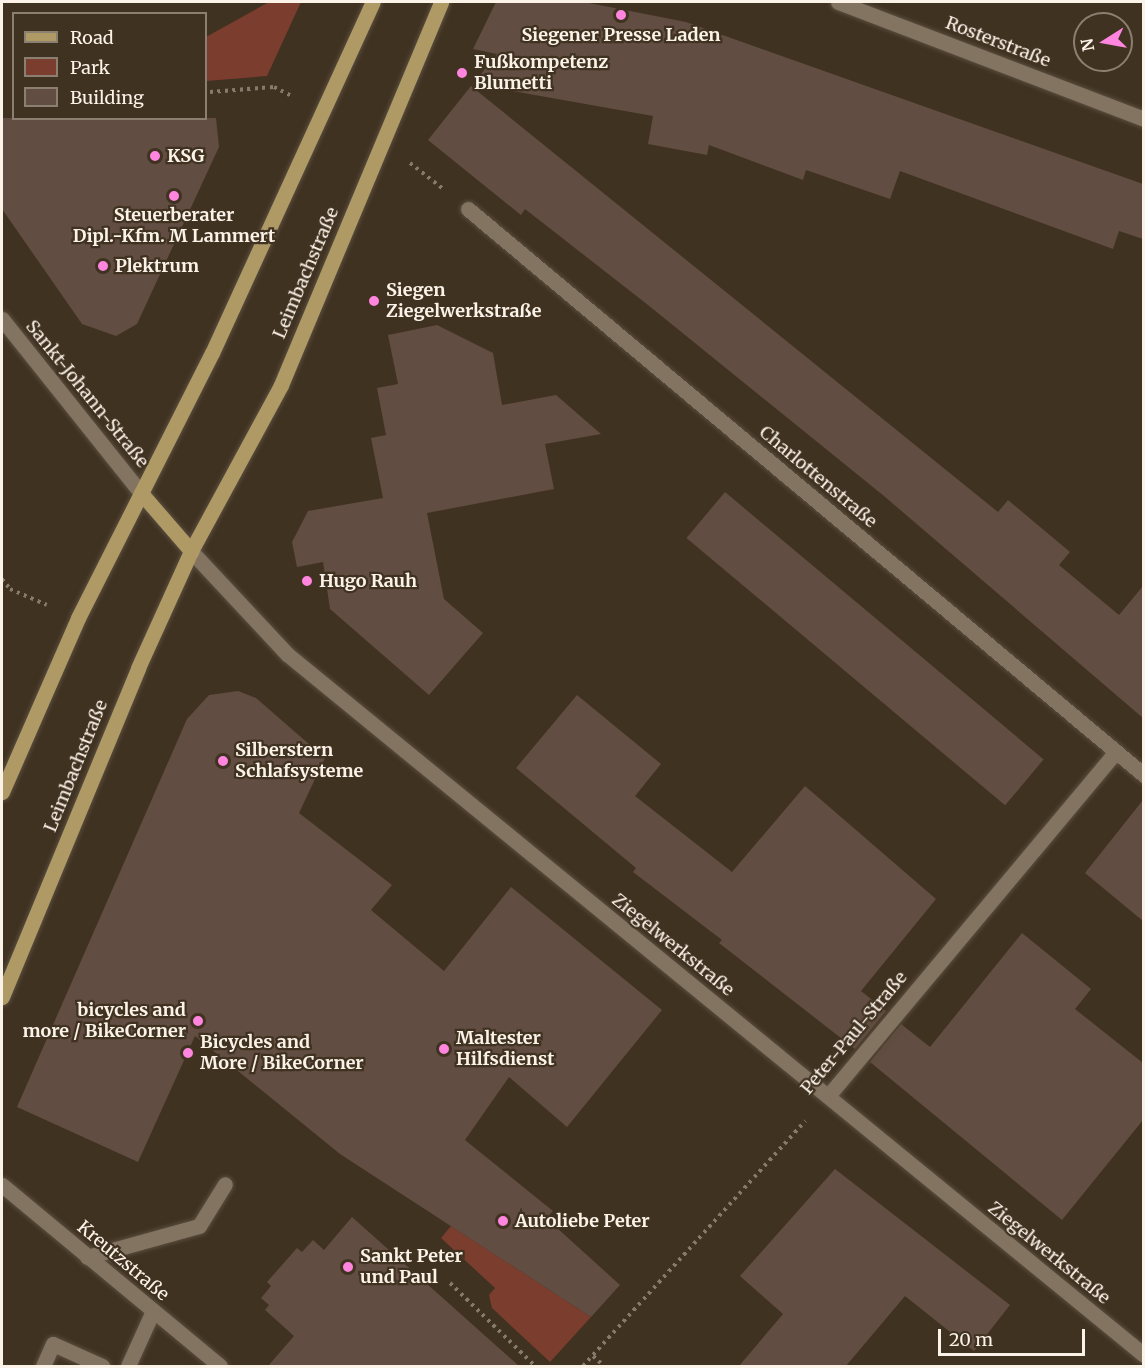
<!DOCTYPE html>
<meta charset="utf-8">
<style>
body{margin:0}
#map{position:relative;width:1145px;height:1368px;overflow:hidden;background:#403221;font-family:Merriweather,serif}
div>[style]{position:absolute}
.green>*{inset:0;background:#7a3d2e}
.building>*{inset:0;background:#614d41;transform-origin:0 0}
.path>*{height:4px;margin-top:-2px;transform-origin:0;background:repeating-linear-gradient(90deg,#867a6c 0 3px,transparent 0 7.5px)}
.roads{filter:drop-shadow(0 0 2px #594e3f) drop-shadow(0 0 2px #594e3f)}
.minor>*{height:15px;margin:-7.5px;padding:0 7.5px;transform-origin:7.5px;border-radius:7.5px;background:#837461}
.major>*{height:15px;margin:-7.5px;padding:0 7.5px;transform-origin:7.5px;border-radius:7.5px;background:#af9a66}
.dots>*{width:16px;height:16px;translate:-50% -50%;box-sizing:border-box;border:3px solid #403221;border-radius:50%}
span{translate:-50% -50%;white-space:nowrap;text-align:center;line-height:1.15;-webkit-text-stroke:4.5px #403221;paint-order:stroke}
.poi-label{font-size:18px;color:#fbf2e8;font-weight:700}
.left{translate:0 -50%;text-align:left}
.right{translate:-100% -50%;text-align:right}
.street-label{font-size:18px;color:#fbf2e8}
.frame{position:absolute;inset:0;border:3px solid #fbf2e8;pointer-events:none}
.legend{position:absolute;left:12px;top:12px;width:195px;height:108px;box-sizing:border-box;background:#403221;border:2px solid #8b7f71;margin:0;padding:8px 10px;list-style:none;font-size:18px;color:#fbf2e8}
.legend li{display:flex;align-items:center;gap:12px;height:30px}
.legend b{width:30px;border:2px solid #8b7f71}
.north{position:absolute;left:1073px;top:12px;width:60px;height:60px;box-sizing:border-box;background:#403221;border:2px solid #8b7f71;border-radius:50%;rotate:259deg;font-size:16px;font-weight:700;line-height:24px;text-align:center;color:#fbf2e8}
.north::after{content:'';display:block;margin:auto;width:21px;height:27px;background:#ff85de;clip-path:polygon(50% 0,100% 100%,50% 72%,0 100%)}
.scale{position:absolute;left:938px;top:1329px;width:147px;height:27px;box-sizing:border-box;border:3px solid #fbf2e8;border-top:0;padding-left:8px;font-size:18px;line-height:21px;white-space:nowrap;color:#fbf2e8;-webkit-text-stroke:4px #403221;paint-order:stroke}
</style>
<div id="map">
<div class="green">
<div style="clip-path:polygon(269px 2px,301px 2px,267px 76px,206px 81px,206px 37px)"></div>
<div style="clip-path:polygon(451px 1226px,591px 1317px,550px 1362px,492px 1308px,489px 1295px,495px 1288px,441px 1238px)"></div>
</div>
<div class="building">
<div style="clip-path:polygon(496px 2px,584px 2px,686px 22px,1143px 184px,1143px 239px,1119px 231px,1113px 249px,900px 171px,890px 199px,806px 170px,803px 180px,709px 145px,707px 155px,648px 144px,653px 116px,473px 84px,497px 54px,473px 49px)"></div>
<div style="clip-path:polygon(471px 86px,998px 512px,1008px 500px,1070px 552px,1059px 565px,1119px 615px,1143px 586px,1143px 718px,884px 496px,648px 305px,525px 209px,521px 215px,428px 140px)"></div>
<div style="clip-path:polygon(2px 118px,216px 118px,219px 147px,137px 324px,116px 336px,82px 324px,2px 209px)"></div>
<div style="clip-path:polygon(437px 325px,493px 353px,502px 405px,556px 395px,601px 434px,545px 444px,554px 489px,427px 513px,444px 599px,483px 633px,429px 695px,330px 609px,323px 562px,297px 567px,292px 542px,308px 511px,383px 498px,371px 438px,386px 435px,377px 388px,398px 384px,388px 335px)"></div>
<div style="left:725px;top:492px;width:416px;height:60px;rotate:40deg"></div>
<div style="clip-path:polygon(238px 691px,256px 698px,325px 758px,299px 813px,392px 885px,371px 910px,444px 971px,511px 887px,662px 1010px,567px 1127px,509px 1077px,465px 1140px,553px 1211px,546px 1218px,620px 1285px,591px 1317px,340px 1154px,195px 1036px,138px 1162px,17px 1107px,187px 719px,209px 695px)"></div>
<div style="clip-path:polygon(577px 695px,661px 764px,635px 796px,732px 872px,805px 786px,936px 899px,861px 991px,886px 1011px,855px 1049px,719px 943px,722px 940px,633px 872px,636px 868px,516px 768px)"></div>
<div style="clip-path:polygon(1143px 800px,1143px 921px,1085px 873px)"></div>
<div style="clip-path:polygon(1022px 933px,1091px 989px,1075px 1009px,1143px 1063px,1143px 1120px,1062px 1220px,870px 1062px,901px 1024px,930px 1047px)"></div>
<div style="clip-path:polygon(835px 1169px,1010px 1305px,974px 1351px,905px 1296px,846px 1366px,739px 1366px,783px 1314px,740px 1276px)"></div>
<div style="clip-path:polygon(352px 1217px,519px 1366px,268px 1366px,294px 1336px,265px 1310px,269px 1305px,261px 1298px,271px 1286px,267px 1282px,297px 1248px,302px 1252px,313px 1240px,324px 1250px)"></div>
</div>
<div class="path">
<div style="left:210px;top:92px;width:64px;rotate:-4.5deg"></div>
<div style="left:274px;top:87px;width:22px;rotate:27deg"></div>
<div style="left:410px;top:163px;width:41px;rotate:38deg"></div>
<div style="left:2px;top:579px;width:13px;rotate:51deg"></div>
<div style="left:10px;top:589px;width:40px;rotate:23.4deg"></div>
<div style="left:450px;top:1283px;width:119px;rotate:44.3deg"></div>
<div style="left:593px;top:1356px;width:15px;rotate:42deg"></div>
<div style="left:583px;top:1366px;width:331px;rotate:-47.8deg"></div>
</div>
<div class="roads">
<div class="minor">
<div style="left:838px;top:2px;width:328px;rotate:20.9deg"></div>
<div style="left:468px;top:209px;width:882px;rotate:39.94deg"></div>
<div style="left:2px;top:319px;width:223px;rotate:51.4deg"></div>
<div style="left:191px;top:551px;width:141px;rotate:47deg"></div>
<div style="left:287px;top:654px;width:1107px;rotate:39.28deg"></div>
<div style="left:828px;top:1096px;width:449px;rotate:-50.1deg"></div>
<div style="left:2px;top:1185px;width:283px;rotate:39.7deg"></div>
<div style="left:87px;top:1257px;width:116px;rotate:-15.5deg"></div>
<div style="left:199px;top:1226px;width:49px;rotate:-58.2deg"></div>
<div style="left:43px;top:1366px;width:24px;rotate:-66deg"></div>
<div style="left:53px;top:1344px;width:54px;rotate:24.2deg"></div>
<div style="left:128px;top:1366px;width:60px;rotate:-65.6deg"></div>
</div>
<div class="major">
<div style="left:141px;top:493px;width:77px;rotate:49.2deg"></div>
<div style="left:2px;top:792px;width:190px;rotate:-66.4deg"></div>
<div style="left:78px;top:618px;width:297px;rotate:-63.2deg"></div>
<div style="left:212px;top:353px;width:386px;rotate:-65.4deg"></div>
<div style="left:2px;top:997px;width:356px;rotate:-67.5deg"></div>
<div style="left:138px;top:668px;width:128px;rotate:-65.6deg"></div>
<div style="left:191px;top:551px;width:189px;rotate:-61.5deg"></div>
<div style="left:281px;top:385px;width:415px;rotate:-67.3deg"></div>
</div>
</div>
<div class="dots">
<div style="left:621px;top:15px;background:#ff85de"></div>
<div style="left:462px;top:73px;background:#ff85de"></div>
<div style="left:155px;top:156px;background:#ff85de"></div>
<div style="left:174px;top:196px;background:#ff85de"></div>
<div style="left:103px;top:266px;background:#ff85de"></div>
<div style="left:374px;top:301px;background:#ff85de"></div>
<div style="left:307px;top:581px;background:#ff85de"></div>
<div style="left:223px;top:761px;background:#ff85de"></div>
<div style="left:198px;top:1021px;background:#ff85de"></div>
<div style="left:444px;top:1049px;background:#ff85de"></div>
<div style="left:188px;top:1053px;background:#ff85de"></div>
<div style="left:503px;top:1221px;background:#ff85de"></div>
<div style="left:348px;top:1267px;background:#ff85de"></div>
</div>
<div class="poi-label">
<span style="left:621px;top:35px">Siegener Presse Laden</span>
<span class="left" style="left:474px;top:73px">Fußkompetenz<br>Blumetti</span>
<span class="left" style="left:167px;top:156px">KSG</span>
<span style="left:174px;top:226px">Steuerberater<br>Dipl.-Kfm. M Lammert</span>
<span class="left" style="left:115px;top:266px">Plektrum</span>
<span class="left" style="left:386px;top:301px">Siegen<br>Ziegelwerkstraße</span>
<span class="left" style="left:319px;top:581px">Hugo Rauh</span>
<span class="left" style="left:235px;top:761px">Silberstern<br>Schlafsysteme</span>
<span class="right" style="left:186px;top:1021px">bicycles and<br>more / BikeCorner</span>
<span class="left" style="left:456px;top:1049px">Maltester<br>Hilfsdienst</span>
<span class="left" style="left:200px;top:1053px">Bicycles and<br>More / BikeCorner</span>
<span class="left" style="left:515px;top:1221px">Autoliebe Peter</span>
<span class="left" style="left:360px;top:1267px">Sankt Peter<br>und Paul</span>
</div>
<div class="street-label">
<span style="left:998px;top:42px;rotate:21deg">Rosterstraße</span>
<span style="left:306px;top:273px;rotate:-67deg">Leimbachstraße</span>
<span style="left:87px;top:394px;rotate:51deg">Sankt-Johann-Straße</span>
<span style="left:818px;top:477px;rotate:40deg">Charlottenstraße</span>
<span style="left:76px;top:766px;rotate:-68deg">Leimbachstraße</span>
<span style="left:673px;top:945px;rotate:39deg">Ziegelwerkstraße</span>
<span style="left:854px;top:1033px;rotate:-50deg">Peter-Paul-Straße</span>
<span style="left:1049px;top:1253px;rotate:39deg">Ziegelwerkstraße</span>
<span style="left:123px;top:1261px;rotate:40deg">Kreutzstraße</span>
</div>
<div class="frame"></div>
<ul class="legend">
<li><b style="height:8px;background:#af9a66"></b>Road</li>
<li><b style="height:16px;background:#7a3d2e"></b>Park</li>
<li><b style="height:16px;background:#614d41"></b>Building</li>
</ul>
<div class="north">N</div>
<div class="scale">20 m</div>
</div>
